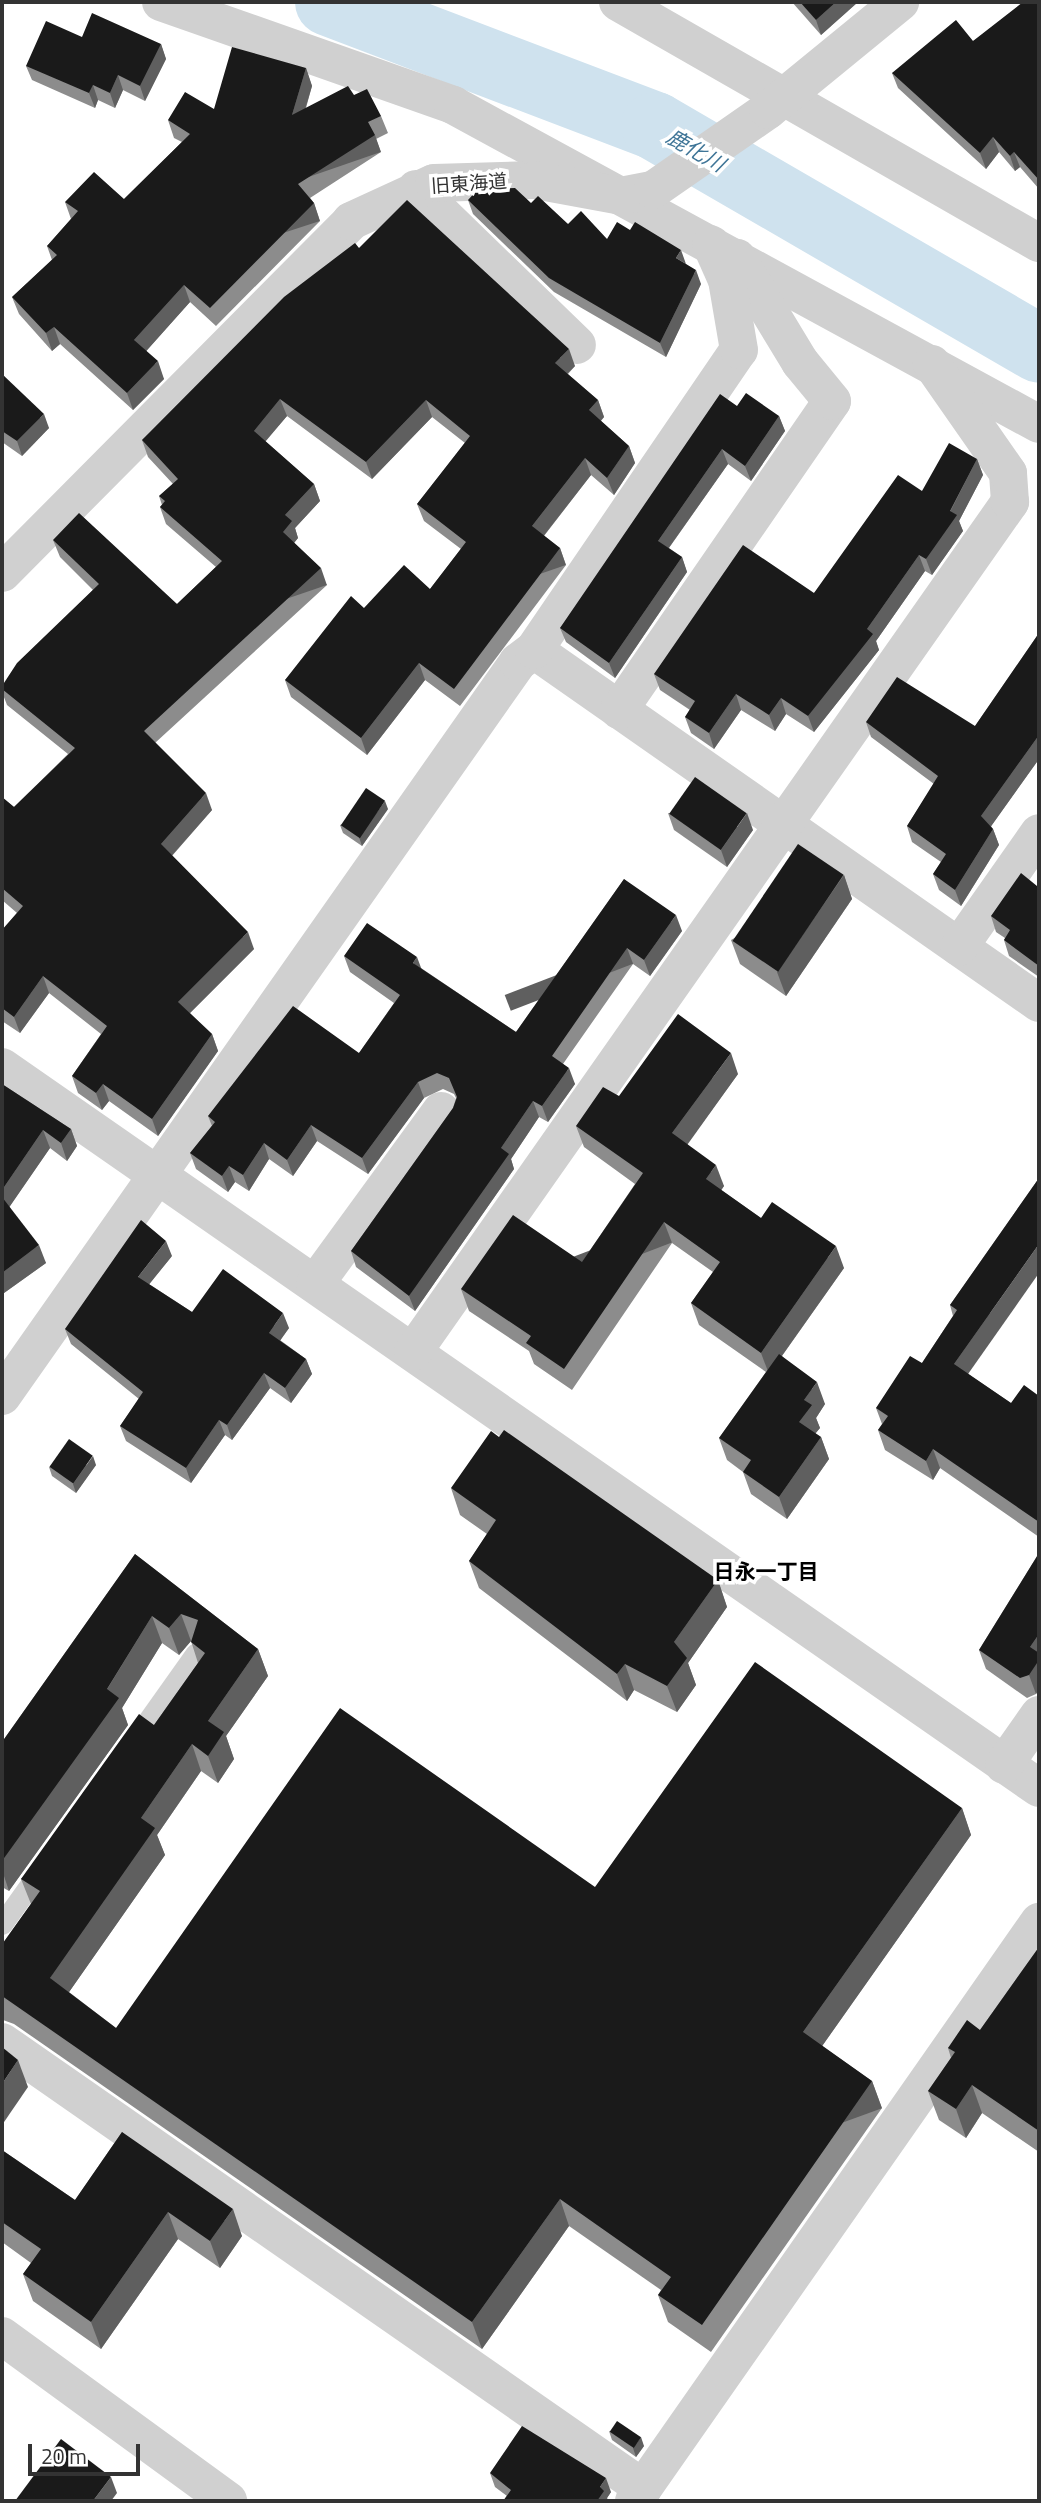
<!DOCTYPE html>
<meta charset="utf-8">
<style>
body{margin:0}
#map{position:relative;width:1041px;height:2503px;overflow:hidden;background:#fff;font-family:"Titillium Web","Noto Sans JP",sans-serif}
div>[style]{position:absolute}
.river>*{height:68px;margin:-34px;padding:0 34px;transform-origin:34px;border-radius:34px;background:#cfe2ee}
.service>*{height:21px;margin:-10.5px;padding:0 10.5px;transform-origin:10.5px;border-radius:10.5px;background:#d0d0d0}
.minor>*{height:38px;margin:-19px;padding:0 19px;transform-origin:19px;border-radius:19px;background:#d0d0d0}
.tertiary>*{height:38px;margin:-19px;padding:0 19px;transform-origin:19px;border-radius:19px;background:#d0d0d0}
.wall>*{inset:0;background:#8c8c8c}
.shaded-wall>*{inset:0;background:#5f5f5f;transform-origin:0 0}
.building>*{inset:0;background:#1a1a1a;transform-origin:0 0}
span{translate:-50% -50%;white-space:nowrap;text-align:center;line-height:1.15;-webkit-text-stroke:7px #fff;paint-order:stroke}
.street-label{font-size:19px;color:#333}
.water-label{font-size:21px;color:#3f7597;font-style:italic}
.neighbourhood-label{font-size:21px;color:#000;font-weight:700}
.frame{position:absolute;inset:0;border:4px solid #333;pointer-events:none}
.scale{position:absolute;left:28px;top:2444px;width:112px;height:32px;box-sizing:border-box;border:4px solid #333;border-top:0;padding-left:9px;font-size:21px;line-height:24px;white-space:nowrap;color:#333;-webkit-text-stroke:5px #fff;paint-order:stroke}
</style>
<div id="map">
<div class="river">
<div style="left:329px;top:2px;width:349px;rotate:20.8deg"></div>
<div style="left:655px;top:126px;width:444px;rotate:30.1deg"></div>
</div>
<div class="service">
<div style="left:132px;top:1743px;width:110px;rotate:-54.6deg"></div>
<div style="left:2px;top:1924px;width:69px;rotate:-54.5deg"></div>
</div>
<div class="minor">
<div style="left:161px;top:2px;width:310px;rotate:19.4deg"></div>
<div style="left:453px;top:105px;width:667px;rotate:28.56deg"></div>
<div style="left:618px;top:2px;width:485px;rotate:29.8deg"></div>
<div style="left:416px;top:189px;width:224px;rotate:44.1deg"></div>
<div style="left:2px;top:573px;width:496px;rotate:-45.2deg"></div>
<div style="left:351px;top:221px;width:91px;rotate:-24.6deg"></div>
<div style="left:434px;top:183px;width:101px;rotate:-1.7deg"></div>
<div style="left:535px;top:180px;width:87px;rotate:10.5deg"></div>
<div style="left:621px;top:196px;width:33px;rotate:-11deg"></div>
<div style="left:653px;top:190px;width:140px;rotate:-34.8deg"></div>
<div style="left:534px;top:650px;width:616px;rotate:34.95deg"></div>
<div style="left:619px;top:710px;width:375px;rotate:-55.4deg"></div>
<div style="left:832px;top:401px;width:50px;rotate:-129.4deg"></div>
<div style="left:800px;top:362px;width:122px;rotate:-121.2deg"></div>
<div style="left:959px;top:947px;width:139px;rotate:-54.9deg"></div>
<div style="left:2px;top:1067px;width:1263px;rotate:34.81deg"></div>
<div style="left:315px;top:1284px;width:214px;rotate:-53.9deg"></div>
<div style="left:413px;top:1352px;width:1039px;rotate:-54.92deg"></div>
<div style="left:1010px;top:502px;width:29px;rotate:-94deg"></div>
<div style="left:1008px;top:473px;width:133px;rotate:-124.9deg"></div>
<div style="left:2px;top:1396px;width:897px;rotate:-54.89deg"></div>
<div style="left:518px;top:662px;width:20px;rotate:-37deg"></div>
<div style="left:534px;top:650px;width:363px;rotate:-55.7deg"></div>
<div style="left:739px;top:350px;width:71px;rotate:-99.7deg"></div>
<div style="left:727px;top:280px;width:39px;rotate:-114deg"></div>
<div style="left:1004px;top:1765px;width:61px;rotate:-55deg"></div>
<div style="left:2px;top:2042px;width:781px;rotate:34.83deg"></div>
<div style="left:634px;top:2501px;width:707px;rotate:-55.03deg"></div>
</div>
<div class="tertiary">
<div style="left:768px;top:110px;width:171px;rotate:-39.3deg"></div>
<div style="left:2px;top:2336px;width:280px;rotate:36.1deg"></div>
</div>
<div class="wall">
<div style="clip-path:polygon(792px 2px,858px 2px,821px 35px)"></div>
<div style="clip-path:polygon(1039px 2px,1039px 189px,1020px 167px,1015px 171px,999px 152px,986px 169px,898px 88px,892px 73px,973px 41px)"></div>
<div style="clip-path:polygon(82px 37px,161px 44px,166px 59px,145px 101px,123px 90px,115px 108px,98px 100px,95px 108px,32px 80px,26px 66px)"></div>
<div style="clip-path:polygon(306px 68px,312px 86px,306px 108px,354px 95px,381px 116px,388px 133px,376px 139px,381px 152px,310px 198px,314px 203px,320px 221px,216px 326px,190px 302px,146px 351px,164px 379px,133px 410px,60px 344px,52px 351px,19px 314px,12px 297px,52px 260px,47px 246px,71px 219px,65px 202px,124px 199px,182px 142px,174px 138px,168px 120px,214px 109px)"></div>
<div style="clip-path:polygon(468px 200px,531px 203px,568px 224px,607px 239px,686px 264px,701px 284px,666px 357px,554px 292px,473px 214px)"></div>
<div style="clip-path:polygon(359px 248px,575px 366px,568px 374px,598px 400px,604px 417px,601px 421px,629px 446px,635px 463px,614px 495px,591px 475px,544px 536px,560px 548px,566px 565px,460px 706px,425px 680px,367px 755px,291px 697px,285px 680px,364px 608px,430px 589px,461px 549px,424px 521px,417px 504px,465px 443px,432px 417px,372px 479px,287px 416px,265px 441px,314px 484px,320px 501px,295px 528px,298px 538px,294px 543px,327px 585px,155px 743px,212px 810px,172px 856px,254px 949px,190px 1013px,212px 1034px,218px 1051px,158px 1136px,109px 1101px,102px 1110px,78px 1093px,72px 1076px,101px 1034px,49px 993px,20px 1033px,2px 1021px,2px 930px,17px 913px,2px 900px,2px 797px,14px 807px,68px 754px,7px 705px,2px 692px,2px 686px,93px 590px,60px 557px,53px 540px,177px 604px,216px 567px,166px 524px,160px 507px,162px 505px,159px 496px,173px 484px,148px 457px,142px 440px)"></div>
<div style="clip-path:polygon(2px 374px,49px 428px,22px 456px,2px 442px)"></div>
<div style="clip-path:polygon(737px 406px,779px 416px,785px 431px,751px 481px,728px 464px,669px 548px,682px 557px,687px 572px,615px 678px,566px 642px,560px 628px)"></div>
<div style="clip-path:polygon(977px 459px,983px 475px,959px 521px,963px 531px,932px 575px,925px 571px,876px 641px,879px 650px,814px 732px,786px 714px,775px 731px,741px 710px,714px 749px,691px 733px,685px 717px,690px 710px,660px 690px,654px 674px,814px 593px,922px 491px)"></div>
<div style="clip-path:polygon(1039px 633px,1039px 759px,991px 826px,993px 829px,999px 845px,961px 906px,939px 890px,933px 874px,941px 862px,912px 842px,907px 826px,934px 784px,871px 737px,866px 722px,975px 726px)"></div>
<div style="clip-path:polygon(388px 809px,362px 846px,343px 833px,340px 825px)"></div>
<div style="clip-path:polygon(668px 813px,753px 830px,727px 867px,674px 830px)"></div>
<div style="clip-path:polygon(844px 875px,852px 899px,786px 996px,740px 964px,731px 940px)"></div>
<div style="clip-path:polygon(624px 879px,682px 931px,650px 976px,633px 964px,563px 1064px,575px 1084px,548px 1122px,539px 1117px,511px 1159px,514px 1169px,415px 1311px,356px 1267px,351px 1251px,453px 1108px,456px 1098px,454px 1094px,443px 1089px,424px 1098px,368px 1174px,317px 1141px,293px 1176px,269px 1159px,249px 1191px,235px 1182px,228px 1192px,196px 1169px,190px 1153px,212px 1126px,208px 1116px,359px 1053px,394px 1003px,350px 972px,344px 956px,421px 968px,516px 1032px)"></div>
<div style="clip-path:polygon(1039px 883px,1039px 977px,1009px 956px,1004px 940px,1005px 938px,996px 932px,991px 916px,1037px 886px)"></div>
<div style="clip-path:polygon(738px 1074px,687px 1144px,724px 1186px,721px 1190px,761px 1218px,844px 1268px,782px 1356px,825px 1404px,816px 1418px,820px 1428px,815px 1433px,821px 1437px,829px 1459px,787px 1519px,751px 1494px,743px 1472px,727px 1460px,719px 1438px,766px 1372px,699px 1325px,691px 1303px,713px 1272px,672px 1243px,572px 1390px,534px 1364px,529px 1351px,469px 1311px,461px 1289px,582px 1262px,635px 1184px,584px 1147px,576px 1126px,619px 1096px)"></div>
<div style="clip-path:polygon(2px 1084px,71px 1129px,77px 1146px,67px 1161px,50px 1148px,9px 1207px,46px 1263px,4px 1293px,2px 1290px)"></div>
<div style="clip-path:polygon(1039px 1178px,968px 1374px,1011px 1403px,1039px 1396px,1039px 1537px,940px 1468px,933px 1480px,885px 1450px,878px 1430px,882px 1424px,876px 1408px,922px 1363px,953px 1316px,950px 1305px)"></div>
<div style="clip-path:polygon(172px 1256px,149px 1284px,192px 1312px,289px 1328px,280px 1340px,306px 1359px,312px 1374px,291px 1403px,270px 1388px,232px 1440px,225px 1435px,191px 1483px,126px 1441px,120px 1426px,139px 1399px,71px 1344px,65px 1329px)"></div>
<div style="clip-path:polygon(96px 1465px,76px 1493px,52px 1476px,49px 1467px)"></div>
<div style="clip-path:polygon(451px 1488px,718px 1580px,727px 1607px,688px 1663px,696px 1685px,677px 1712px,634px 1690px,627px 1701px,479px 1588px,469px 1561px,487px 1534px,460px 1515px)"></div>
<div style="clip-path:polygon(1039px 1553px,1039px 1689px,1036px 1694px,1027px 1698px,986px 1669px,979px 1650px)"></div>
<div style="clip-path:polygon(135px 1554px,258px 1649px,268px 1676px,226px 1736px,234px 1759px,218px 1783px,201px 1771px,157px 1835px,165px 1855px,69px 1992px,116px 2028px,595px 1887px,962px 1808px,971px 1835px,822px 2046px,872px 2081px,882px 2108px,711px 2352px,668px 2322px,658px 2295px,661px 2290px,569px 2226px,482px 2349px,14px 2024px,3px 2020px,2px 2021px,2px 1942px,3px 1943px,31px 1904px,21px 1879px,154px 1725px,198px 1663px,191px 1641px,179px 1655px,162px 1643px,122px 1708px,128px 1725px,9px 1891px,2px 1887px,2px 1742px)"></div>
<div style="clip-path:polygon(1039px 1947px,1039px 2152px,982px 2113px,966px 2138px,939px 2120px,928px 2091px,951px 2058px,948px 2048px,980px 2030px)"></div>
<div style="clip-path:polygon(122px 2132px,242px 2236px,220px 2268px,178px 2239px,101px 2349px,33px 2301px,23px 2274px,31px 2263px,2px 2242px,2px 2150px,75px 2200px)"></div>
<div style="clip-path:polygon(609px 2431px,644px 2446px,636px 2457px,612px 2440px)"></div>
<div style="clip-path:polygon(490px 2473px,611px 2492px,607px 2498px,608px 2501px,503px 2501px,507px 2496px,495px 2487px)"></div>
</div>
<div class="shaded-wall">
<div style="clip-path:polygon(836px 2px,858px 2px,821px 35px,816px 20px)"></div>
<div style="clip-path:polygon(161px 44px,166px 59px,145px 101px,140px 86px)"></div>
<div style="clip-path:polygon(306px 68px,312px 86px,298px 133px,292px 115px)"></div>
<div style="clip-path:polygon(118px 75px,123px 90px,115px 108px,110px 93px)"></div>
<div style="clip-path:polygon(93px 85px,98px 100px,95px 108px,89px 93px)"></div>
<div style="left:375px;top:135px;width:18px;height:91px;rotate:71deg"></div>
<div style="clip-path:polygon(993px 137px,999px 152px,986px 169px,980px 153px)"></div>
<div style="clip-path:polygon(1014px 152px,1020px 167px,1015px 171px,1010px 156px)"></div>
<div style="left:314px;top:203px;width:19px;height:148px;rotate:72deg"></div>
<div style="clip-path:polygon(681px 250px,686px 264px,676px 258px)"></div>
<div style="clip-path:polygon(696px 270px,701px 284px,666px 357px,660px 343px)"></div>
<div style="clip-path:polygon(184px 285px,190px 302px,141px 357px,134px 340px)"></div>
<div style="clip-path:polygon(54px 327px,60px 344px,52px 351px,46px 333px)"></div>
<div style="clip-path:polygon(569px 349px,575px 366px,561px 380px,555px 363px)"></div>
<div style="clip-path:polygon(158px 361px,164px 379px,133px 410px,127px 393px)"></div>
<div style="clip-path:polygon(280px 399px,287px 416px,260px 448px,254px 431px)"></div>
<div style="clip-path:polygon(426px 400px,432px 417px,372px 479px,366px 462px)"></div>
<div style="clip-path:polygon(598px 400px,604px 417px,595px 427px,589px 410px)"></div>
<div style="clip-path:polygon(44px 414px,49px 428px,22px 456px,17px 441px)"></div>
<div style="clip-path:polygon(779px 416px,785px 431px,751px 481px,745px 466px)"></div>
<div style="clip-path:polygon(629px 446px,635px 463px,614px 495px,607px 478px)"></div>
<div style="clip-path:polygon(722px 449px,728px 464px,663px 556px,658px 541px)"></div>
<div style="clip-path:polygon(585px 458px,591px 475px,538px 543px,532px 526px)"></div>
<div style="clip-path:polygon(977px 459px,983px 475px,959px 521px,963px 531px,932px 575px,926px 559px)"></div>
<div style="clip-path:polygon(314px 484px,320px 501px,295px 528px,298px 538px,289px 549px,283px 532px,285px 515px)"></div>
<div style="left:560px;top:548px;width:18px;height:176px;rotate:71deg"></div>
<div style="clip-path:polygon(919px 555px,925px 571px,876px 641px,879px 650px,814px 732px,808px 716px,867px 629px)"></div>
<div style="clip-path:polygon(682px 557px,687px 572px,615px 678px,609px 663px)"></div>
<div style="left:321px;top:568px;width:18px;height:241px;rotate:71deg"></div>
<div style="clip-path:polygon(419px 663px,425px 680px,367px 755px,361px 738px)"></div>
<div style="clip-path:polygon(736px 694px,741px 710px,714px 749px,709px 733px)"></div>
<div style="clip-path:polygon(781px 698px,786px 714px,775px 731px,769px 715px)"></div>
<div style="clip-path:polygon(1039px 735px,1039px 759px,987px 832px,981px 816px)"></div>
<div style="clip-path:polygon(206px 793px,212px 810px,167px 861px,161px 844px)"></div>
<div style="clip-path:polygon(385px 801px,388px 809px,362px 846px,359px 837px)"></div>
<div style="clip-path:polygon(747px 813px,753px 830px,727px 867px,721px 850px)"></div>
<div style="clip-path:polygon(993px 829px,999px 845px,961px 906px,955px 890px)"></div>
<div style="clip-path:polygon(844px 875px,852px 899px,786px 996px,777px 972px)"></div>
<div style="clip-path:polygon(676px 915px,682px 931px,650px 976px,644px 960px)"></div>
<div style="clip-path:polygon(248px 932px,254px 949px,184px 1019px,178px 1002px)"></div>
<div style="left:627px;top:948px;width:17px;height:131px;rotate:69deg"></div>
<div style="clip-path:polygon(417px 957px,423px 973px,413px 963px)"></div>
<div style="clip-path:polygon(43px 976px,49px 993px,20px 1033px,14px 1017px)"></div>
<div style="clip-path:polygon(212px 1034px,218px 1051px,158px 1136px,152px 1119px)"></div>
<div style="clip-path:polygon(731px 1053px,738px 1074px,680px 1155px,672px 1133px)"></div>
<div style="clip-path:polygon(569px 1068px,575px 1084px,548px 1122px,542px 1106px)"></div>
<div style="clip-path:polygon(418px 1082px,424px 1098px,368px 1174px,362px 1158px)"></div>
<div style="clip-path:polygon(103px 1084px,109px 1101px,102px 1110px,96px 1093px)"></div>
<div style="clip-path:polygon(533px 1101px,539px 1117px,511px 1159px,514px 1169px,415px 1311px,409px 1296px,501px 1148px)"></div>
<div style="clip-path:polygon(311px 1125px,317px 1141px,293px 1176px,287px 1160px)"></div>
<div style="clip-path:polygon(71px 1129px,77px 1146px,67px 1161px,61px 1143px)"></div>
<div style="clip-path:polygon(43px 1130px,50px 1148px,6px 1212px,2px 1201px,2px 1190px)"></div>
<div style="clip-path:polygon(264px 1143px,269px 1159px,249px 1191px,243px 1175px)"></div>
<div style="clip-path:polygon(716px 1165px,724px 1186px,714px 1201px,706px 1179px)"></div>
<div style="clip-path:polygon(229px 1166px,235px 1182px,228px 1192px,222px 1176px)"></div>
<div style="left:664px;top:1222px;width:22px;height:178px;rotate:69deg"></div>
<div style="clip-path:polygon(166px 1241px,172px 1256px,143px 1292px,138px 1277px)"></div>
<div style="clip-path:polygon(1039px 1244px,1039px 1273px,961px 1384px,954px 1364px)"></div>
<div style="clip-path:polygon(39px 1245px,46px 1263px,4px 1293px,2px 1286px,2px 1273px)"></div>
<div style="clip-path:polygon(836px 1246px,844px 1268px,769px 1374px,761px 1353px)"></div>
<div style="clip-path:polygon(283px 1313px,289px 1328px,275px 1348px,269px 1333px)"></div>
<div style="clip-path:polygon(306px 1359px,312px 1374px,291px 1403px,285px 1388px)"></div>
<div style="clip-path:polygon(264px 1373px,270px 1388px,232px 1440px,227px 1425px)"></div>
<div style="clip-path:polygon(817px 1382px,825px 1404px,816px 1418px,820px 1428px,807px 1444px,799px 1422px,804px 1400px)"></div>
<div style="clip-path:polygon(219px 1420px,225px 1435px,191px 1483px,186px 1468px)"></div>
<div style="clip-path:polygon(821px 1437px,829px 1459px,787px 1519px,779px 1497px)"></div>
<div style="clip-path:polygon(933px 1449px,940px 1468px,933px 1480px,926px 1461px)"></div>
<div style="clip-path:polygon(93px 1456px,96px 1465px,76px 1493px,73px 1484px)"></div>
<div style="clip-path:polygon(718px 1580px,727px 1607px,688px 1663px,696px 1685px,677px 1712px,667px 1686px,674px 1642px)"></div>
<div style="clip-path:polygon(181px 1614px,191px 1641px,179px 1655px,169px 1628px)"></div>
<div style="clip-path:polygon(152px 1616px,162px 1643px,122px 1708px,128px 1725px,9px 1891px,2px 1870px,2px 1861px)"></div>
<div style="clip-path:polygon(1039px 1634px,1039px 1689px,1036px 1694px,1029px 1675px,1030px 1647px)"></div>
<div style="clip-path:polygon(258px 1649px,268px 1676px,226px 1736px,234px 1759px,218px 1783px,208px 1756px,208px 1721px)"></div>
<div style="clip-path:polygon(625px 1664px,634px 1690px,627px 1701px,617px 1674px)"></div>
<div style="clip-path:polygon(192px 1744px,201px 1771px,157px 1835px,165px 1855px,60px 2005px,50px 1978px,141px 1818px)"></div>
<div style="clip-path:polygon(962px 1808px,971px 1835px,813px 2059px,803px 2032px)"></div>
<div style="clip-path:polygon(18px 2060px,28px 2087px,2px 2125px,2px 2084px)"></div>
<div style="left:872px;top:2081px;width:29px;height:297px;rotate:70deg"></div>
<div style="clip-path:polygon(972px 2085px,982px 2113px,966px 2138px,956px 2109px)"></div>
<div style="clip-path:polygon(560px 2199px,569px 2226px,482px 2349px,472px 2322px)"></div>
<div style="clip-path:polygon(233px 2209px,242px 2236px,220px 2268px,210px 2241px)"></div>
<div style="clip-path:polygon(168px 2212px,178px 2239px,101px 2349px,91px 2322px)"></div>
<div style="clip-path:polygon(641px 2437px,644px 2446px,636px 2457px,633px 2448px)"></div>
<div style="clip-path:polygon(111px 2477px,117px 2493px,111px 2501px,93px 2501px)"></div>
<div style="clip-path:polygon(606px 2478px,611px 2492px,607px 2498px,608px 2501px,597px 2501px,600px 2487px)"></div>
</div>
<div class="building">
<div style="clip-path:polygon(800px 2px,836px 2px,816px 20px)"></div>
<div style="clip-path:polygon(1023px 2px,1039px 2px,1039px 180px,1014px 152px,1010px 156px,993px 137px,980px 153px,892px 73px,956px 20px,973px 41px)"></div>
<div style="clip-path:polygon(92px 13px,161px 44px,140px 86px,118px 75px,110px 93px,93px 85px,89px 93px,26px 66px,46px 21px,82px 37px)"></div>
<div style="clip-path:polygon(232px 47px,306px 68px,292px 115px,348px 86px,354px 95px,367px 89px,381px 116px,368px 122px,375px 135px,298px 184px,314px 203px,210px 308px,184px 285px,134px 340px,158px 361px,127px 393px,54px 327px,46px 333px,12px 297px,57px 255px,47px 246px,78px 211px,65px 202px,94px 172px,124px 199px,190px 134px,168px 120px,185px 92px,214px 109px)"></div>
<div style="clip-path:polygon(515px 188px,531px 203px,538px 196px,568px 224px,581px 211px,607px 239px,617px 222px,630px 230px,635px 222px,681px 250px,676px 258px,696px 270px,660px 343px,549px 278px,468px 200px,478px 189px)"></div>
<div style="clip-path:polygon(407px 200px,569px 349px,555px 363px,598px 400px,589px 410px,629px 446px,607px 478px,585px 458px,532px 526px,560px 548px,454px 689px,419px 663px,361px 738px,285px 680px,351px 596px,364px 608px,404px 565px,430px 589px,466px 542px,417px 504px,470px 436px,426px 400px,366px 462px,280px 399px,254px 431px,314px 484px,285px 515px,292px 521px,283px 532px,321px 568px,144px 731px,206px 793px,161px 844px,248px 932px,178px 1002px,212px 1034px,152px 1119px,103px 1084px,96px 1093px,72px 1076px,107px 1026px,43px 976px,14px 1017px,2px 1008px,2px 930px,23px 906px,2px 888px,2px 797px,14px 807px,75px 748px,2px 689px,2px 686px,17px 663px,99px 584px,53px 540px,79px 513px,177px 604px,222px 561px,160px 507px,165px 501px,159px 496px,178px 479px,142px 440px,284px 297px,355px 243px,359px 248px)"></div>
<div style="clip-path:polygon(2px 374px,44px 414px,17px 441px,2px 431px)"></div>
<div style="clip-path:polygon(746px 393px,779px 416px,745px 466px,722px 449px,658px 541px,682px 557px,609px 663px,560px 628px,720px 394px,737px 406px)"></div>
<div style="clip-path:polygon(949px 443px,977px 459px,950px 511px,957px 515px,926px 559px,919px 555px,867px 629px,873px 634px,808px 716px,781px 698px,769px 715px,736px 694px,709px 733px,685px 717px,695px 701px,654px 674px,743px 545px,814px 593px,898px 475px,922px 491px)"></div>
<div style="clip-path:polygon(1039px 633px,1039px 735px,981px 816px,993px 829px,955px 890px,933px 874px,946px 854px,907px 826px,938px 776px,866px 722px,897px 677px,975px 726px)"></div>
<div style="left:695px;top:777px;width:63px;height:45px;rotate:35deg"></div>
<div style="left:366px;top:788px;width:23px;height:45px;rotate:34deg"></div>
<div style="left:798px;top:844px;width:55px;height:117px;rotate:34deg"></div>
<div style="clip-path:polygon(1021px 873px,1037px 886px,1039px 883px,1039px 966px,1004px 940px,1010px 930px,991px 916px)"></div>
<div style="clip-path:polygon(624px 879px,676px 915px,644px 960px,627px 948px,552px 1056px,569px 1068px,542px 1106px,533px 1101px,501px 1148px,509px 1154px,409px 1296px,351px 1251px,453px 1108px,457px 1097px,449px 1078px,437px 1073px,418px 1082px,362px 1158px,311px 1125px,287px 1160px,264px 1143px,243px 1175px,229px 1166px,222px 1176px,190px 1153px,215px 1122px,208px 1116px,293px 1006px,359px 1053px,400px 995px,344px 956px,367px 923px,417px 957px,413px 963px,516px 1032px)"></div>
<div style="clip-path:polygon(678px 1014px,731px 1053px,672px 1133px,716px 1165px,706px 1179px,761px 1218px,772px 1202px,836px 1246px,761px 1353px,691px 1303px,720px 1262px,664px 1222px,564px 1369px,526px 1343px,531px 1336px,461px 1289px,513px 1215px,582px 1262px,643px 1173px,576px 1126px,603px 1087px,619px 1096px)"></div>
<div style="clip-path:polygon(2px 1084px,71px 1129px,61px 1143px,43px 1130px,2px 1190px)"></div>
<div style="clip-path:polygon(1039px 1178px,1039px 1244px,954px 1364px,1011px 1403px,1024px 1385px,1039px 1396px,1039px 1522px,933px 1449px,926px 1461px,878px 1430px,888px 1416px,876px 1408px,910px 1356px,922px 1363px,957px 1310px,950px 1305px)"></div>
<div style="clip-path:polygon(2px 1197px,39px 1245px,2px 1273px)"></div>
<div style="clip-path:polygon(141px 1220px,166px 1241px,138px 1277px,192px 1312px,223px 1269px,283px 1313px,269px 1333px,306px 1359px,285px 1388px,264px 1373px,227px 1425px,219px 1420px,186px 1468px,120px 1426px,143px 1392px,65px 1329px)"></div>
<div style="clip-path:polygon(779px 1354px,817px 1382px,804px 1400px,812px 1405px,799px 1422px,821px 1437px,779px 1497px,743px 1472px,751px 1460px,719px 1438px)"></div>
<div style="clip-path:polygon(504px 1430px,718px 1580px,674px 1642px,687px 1658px,667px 1686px,625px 1664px,617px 1674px,469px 1561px,496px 1520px,451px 1488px,491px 1431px,499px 1437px)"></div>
<div style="left:69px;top:1439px;width:29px;height:34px;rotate:35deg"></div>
<div style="clip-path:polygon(1039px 1553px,1039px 1634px,1030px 1647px,1039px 1653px,1039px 1660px,1029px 1675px,1020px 1678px,979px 1650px)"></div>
<div style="clip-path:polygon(135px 1554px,258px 1649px,208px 1721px,224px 1732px,208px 1756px,192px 1744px,141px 1818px,155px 1828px,50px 1978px,116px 2028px,340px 1708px,595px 1887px,755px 1662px,962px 1808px,803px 2032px,872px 2081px,702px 2325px,658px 2295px,671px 2277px,560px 2199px,472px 2322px,2px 1996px,2px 1942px,3px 1943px,40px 1891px,21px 1879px,139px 1714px,154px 1725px,205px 1653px,191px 1642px,198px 1620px,181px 1614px,169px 1628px,152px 1616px,107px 1689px,119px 1698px,2px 1861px,2px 1742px)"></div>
<div style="clip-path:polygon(1039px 1947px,1039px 2131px,972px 2085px,956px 2109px,928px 2091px,955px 2052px,948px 2048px,967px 2020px,980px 2030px)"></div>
<div style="clip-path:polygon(2px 2047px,18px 2060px,2px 2084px)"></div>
<div style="clip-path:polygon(122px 2132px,233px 2209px,210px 2241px,168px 2212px,91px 2322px,23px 2274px,41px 2249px,2px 2222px,2px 2150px,75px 2200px)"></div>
<div style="left:617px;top:2421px;width:29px;height:13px;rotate:34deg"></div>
<div style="clip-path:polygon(522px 2426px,606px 2478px,600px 2487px,604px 2491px,597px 2501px,503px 2501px,511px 2490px,490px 2473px)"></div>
<div style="clip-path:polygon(61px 2439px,111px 2477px,93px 2501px,15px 2501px)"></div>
</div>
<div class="street-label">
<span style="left:469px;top:183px;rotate:-4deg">旧東海道</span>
</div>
<div class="water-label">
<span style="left:696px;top:150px;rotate:30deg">鹿化川</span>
</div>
<div class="neighbourhood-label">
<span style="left:766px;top:1571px">日永一丁目</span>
</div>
<div class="frame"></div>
<div class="scale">20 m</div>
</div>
